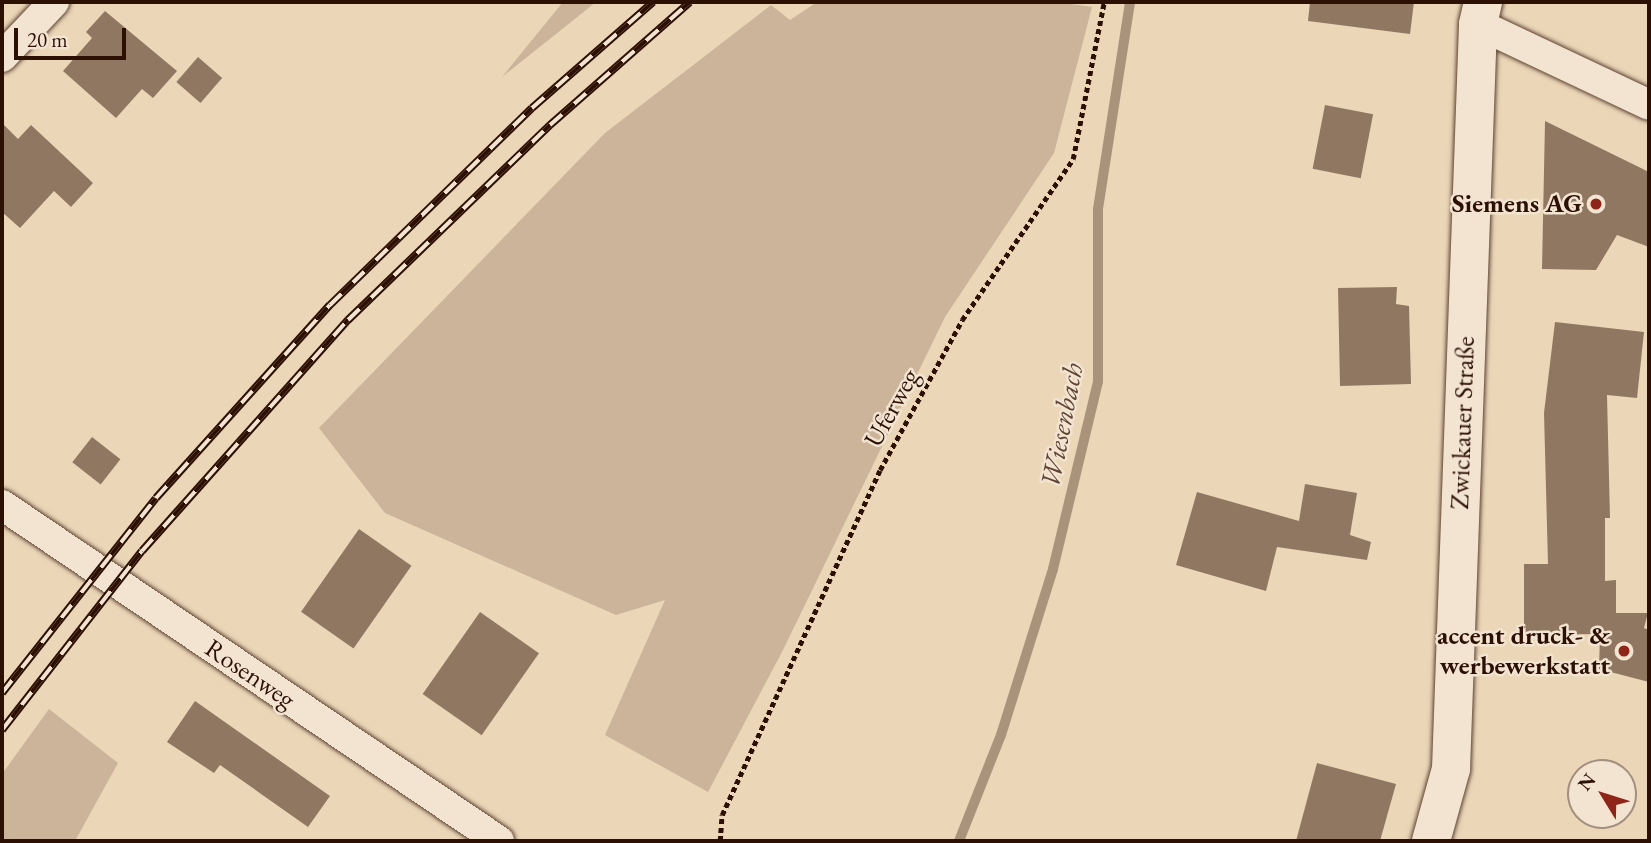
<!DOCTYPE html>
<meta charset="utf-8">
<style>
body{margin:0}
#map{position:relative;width:1651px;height:843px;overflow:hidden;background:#ebd6b8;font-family:"EB Garamond",serif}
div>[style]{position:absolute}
.green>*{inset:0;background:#cbb499}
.stream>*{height:10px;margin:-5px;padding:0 5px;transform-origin:5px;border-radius:5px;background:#aa937b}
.building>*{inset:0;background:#907762;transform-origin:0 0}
.path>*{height:4.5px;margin-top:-2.25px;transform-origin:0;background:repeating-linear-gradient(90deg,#2d1004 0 5px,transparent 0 8.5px)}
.roads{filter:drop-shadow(0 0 2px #5c4231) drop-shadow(0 0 2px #5c4231)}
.minor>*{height:30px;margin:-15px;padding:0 15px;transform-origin:15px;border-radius:15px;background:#f2e4d1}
.secondary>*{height:38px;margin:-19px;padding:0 19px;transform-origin:19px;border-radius:19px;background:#f2e4d1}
.rail>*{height:8px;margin-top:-4px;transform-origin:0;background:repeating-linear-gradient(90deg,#f2e4d1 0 16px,#2d1004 0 32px);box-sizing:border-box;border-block:2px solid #2d1004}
.dots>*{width:19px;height:19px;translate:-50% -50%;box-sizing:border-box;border:4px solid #f2e4d1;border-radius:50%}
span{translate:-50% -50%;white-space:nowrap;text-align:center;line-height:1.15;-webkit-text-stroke:5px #f2e4d1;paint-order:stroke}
.poi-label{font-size:26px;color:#2d1004;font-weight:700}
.right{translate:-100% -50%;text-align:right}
.street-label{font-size:26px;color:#2d1004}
.water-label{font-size:28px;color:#5f4434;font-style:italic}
.frame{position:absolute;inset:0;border:4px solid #2d1004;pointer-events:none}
.north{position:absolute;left:1567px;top:759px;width:70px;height:70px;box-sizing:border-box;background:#f2e4d1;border:2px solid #a38f7f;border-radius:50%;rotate:308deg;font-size:19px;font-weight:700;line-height:28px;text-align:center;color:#2d1004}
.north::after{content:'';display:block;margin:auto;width:24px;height:32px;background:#8f2418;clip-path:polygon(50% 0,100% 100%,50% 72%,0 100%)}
.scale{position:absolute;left:14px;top:28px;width:112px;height:32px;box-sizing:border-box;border:4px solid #2d1004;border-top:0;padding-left:9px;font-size:21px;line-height:24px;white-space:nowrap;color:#2d1004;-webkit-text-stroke:5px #f2e4d1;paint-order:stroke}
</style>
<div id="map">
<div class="green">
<div style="clip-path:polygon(563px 2px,596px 2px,502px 77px)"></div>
<div style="clip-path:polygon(817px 2px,1058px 2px,1092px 7px,1054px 153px,945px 317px,782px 652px,708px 792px,605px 735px,665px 600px,616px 615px,385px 513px,319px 428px,605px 133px,771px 5px,790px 20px)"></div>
<div style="clip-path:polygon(49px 709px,118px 763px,75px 841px,2px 841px,2px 774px)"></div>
</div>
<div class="stream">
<div style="left:959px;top:841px;width:114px;rotate:-68.4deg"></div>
<div style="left:1001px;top:735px;width:174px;rotate:-72.6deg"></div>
<div style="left:1053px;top:569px;width:193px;rotate:-76.5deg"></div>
<div style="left:1098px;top:381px;width:172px;rotate:-90deg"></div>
<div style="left:1098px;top:209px;width:209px;rotate:-81.2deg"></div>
</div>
<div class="building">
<div style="clip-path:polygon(1310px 2px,1414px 2px,1410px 34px,1308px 21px)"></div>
<div style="clip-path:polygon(105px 11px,177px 71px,153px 98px,142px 89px,116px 118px,63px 71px,92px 38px,86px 32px)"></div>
<div style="left:198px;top:57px;width:32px;height:33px;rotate:41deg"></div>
<div style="left:1325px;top:105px;width:49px;height:65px;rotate:11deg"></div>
<div style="clip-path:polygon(1545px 121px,1649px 172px,1649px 247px,1617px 235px,1596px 270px,1542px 269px)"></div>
<div style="clip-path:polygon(2px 123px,18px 139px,31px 125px,93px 183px,71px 207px,54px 191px,20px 228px,2px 212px)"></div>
<div style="clip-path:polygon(1397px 287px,1396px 304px,1409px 306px,1411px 384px,1340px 386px,1338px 288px)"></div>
<div style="clip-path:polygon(1555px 322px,1644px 332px,1637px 398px,1607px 395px,1610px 518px,1605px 518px,1605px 581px,1616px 580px,1616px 613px,1648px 613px,1644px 628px,1649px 630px,1649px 682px,1599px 669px,1600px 634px,1524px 635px,1524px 564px,1548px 564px,1544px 413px)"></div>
<div style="left:92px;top:437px;width:36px;height:32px;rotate:38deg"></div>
<div style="clip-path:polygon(1305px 484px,1357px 493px,1350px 535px,1371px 542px,1367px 560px,1277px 547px,1266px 591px,1176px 565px,1197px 492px,1299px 521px)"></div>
<div style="left:359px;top:529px;width:64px;height:101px;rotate:35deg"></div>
<div style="left:480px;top:612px;width:72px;height:100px;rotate:35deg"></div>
<div style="clip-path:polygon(195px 701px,330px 796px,308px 827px,220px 765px,214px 773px,167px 742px)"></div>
<div style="clip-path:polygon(1317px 763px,1396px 784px,1380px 841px,1296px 841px)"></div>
</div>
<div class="path">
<div style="left:720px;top:841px;width:26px;rotate:-86deg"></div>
<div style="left:722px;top:815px;width:379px;rotate:-65.4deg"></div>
<div style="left:880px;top:470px;width:171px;rotate:-61.3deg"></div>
<div style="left:962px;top:320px;width:196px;rotate:-55.4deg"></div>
<div style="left:1073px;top:159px;width:160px;rotate:-78.8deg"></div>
</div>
<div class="roads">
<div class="minor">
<div style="left:1478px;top:24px;width:189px;rotate:25.3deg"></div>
<div style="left:2px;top:57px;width:76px;rotate:-46.6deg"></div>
<div style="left:2px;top:505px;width:600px;rotate:34.06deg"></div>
</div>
<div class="secondary">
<div style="left:1431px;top:841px;width:75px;rotate:-74.5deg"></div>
<div style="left:1451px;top:769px;width:745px;rotate:-87.92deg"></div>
<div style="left:1478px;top:24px;width:23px;rotate:-77deg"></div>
</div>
</div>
<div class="rail">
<div style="left:2px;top:693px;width:248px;rotate:-51.7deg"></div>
<div style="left:156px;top:498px;width:260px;rotate:-48deg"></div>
<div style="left:330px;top:305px;width:282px;rotate:-44.3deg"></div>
<div style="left:532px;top:108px;width:161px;rotate:-41.2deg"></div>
<div style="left:2px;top:730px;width:227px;rotate:-52deg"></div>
<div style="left:142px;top:551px;width:310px;rotate:-48.3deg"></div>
<div style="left:348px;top:320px;width:281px;rotate:-44deg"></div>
<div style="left:550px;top:125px;width:186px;rotate:-41.3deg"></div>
</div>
<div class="dots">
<div style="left:1596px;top:204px;background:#8f2418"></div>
<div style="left:1624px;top:651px;background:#8f2418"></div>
</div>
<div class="poi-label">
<span class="right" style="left:1582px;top:204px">Siemens AG</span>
<span class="right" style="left:1610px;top:651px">accent druck- &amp;<br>werbewerkstatt</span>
</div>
<div class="street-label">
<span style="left:892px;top:408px;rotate:-61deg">Uferweg</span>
<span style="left:1463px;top:423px;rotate:-88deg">Zwickauer Straße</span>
<span style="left:250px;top:674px;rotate:34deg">Rosenweg</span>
</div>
<div class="water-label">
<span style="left:1061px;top:425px;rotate:-79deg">Wiesenbach</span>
</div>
<div class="frame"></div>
<div class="north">N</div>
<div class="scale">20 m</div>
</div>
